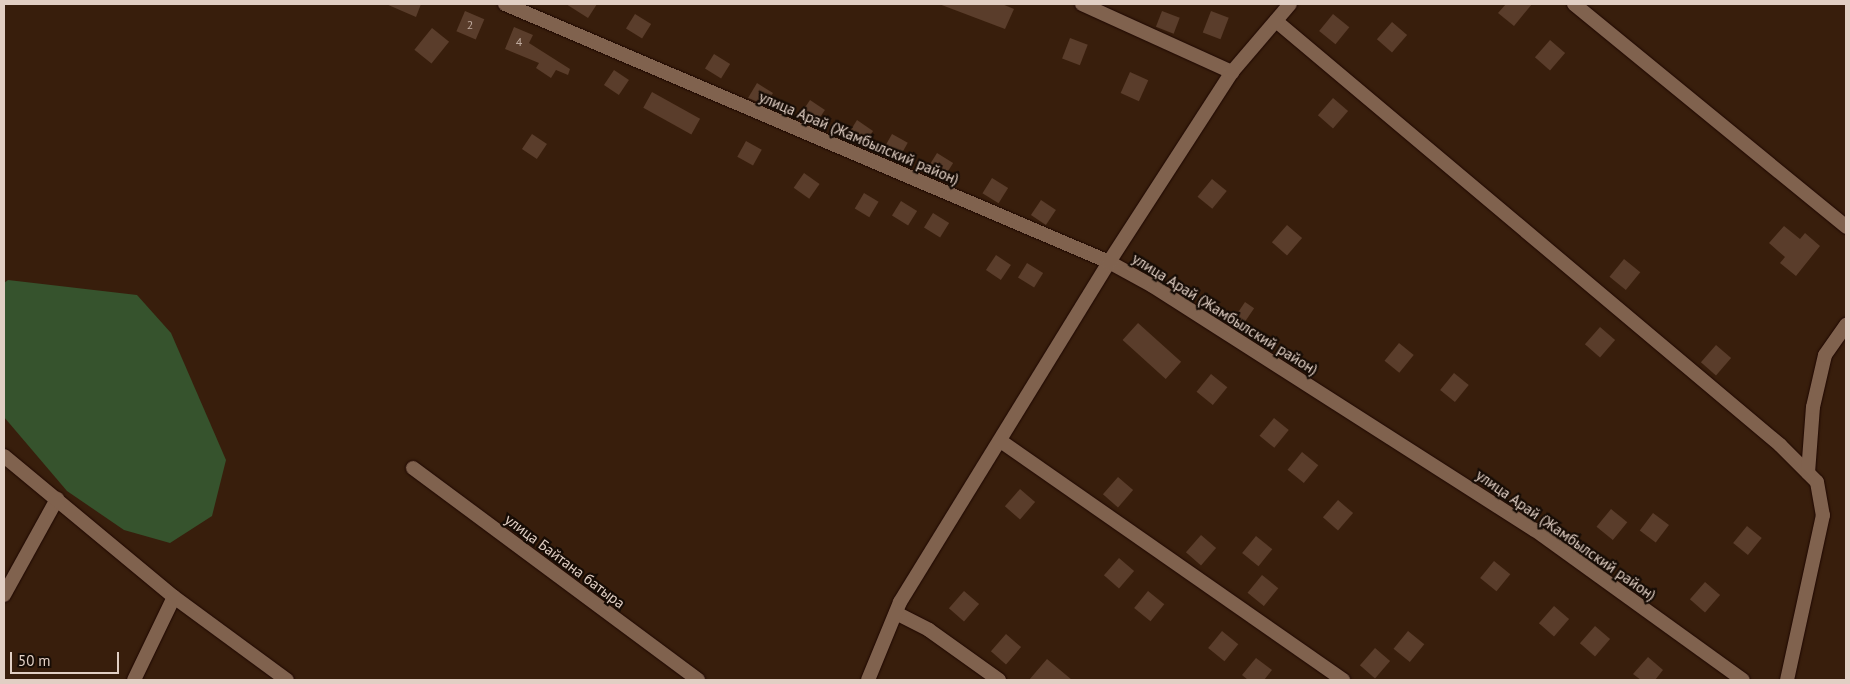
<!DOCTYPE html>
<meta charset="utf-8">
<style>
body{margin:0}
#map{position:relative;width:1850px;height:684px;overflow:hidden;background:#381e0c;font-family:"PT Sans",sans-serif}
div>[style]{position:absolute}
.green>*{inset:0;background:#36532d}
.building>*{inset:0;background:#5a3d2b;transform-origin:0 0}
.roads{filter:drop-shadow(0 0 1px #1e0700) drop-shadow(0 0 1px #1e0700)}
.minor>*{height:14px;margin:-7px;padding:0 7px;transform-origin:7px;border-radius:7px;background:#80624e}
.tertiary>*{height:14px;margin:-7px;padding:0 7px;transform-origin:7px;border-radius:7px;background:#80624e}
span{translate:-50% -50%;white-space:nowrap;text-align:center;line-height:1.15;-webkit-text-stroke:4.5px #170c05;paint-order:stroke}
.number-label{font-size:12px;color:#bfaa9e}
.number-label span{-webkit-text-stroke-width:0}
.street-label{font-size:15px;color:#e1cfc4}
.frame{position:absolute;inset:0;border:5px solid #e1cfc4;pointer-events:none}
.scale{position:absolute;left:10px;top:652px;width:109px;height:22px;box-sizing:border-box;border:2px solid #e1cfc4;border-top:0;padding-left:6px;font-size:15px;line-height:18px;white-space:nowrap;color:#e1cfc4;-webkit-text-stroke:4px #170c05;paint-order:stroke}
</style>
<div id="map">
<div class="green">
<div style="clip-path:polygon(8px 280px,137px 295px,171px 333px,226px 460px,212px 516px,170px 543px,124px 530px,67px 491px,4px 417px,4px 283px)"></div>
</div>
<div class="building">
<div style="clip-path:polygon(386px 4px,421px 4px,416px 17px)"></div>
<div style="clip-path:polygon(566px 4px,597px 4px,588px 18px)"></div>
<div style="clip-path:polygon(939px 4px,1002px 4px,1014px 9px,1005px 29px)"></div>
<div style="clip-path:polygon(1506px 4px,1532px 4px,1514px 26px,1498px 13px)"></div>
<div style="left:465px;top:11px;width:21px;height:22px;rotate:23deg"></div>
<div style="left:1162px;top:11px;width:19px;height:17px;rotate:21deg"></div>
<div style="left:1211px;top:11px;width:19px;height:23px;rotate:21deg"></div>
<div style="left:635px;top:14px;width:19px;height:17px;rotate:32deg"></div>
<div style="left:1333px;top:14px;width:21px;height:22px;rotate:39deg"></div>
<div style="left:1392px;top:22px;width:20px;height:23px;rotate:41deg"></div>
<div style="clip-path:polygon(514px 27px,533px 35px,529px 43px,570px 69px,568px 75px,556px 70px,551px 78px,536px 68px,539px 63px,505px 49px)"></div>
<div style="left:432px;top:28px;width:22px;height:28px;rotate:39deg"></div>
<div style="left:1070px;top:38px;width:19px;height:22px;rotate:21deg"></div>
<div style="left:1550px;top:40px;width:20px;height:23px;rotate:41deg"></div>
<div style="left:714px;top:54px;width:19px;height:17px;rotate:32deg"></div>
<div style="left:614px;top:70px;width:18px;height:18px;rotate:34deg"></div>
<div style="left:1130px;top:72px;width:20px;height:23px;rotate:24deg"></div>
<div style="clip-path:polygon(757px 83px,773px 93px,765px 105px,748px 98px)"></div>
<div style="left:652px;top:92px;width:55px;height:18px;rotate:29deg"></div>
<div style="left:1333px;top:98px;width:20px;height:23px;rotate:41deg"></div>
<div style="left:810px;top:100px;width:18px;height:19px;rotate:34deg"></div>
<div style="clip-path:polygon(857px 120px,873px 131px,863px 145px,847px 136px)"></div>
<div style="left:532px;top:134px;width:18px;height:18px;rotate:34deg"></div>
<div style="left:892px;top:134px;width:18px;height:17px;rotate:29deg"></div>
<div style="left:746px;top:141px;width:18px;height:18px;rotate:29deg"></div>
<div style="left:937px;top:153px;width:19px;height:17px;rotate:32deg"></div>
<div style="left:804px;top:173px;width:19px;height:18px;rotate:35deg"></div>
<div style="left:992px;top:178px;width:19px;height:18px;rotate:32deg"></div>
<div style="left:1212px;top:179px;width:19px;height:23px;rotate:39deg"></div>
<div style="left:864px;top:193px;width:17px;height:18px;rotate:31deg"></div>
<div style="left:1041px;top:200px;width:18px;height:18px;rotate:34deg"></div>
<div style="left:901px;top:201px;width:19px;height:17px;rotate:32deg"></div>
<div style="left:933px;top:213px;width:19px;height:17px;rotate:32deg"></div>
<div style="left:1287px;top:225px;width:20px;height:23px;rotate:41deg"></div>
<div style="clip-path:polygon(1784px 226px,1800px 239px,1805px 233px,1820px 246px,1796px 276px,1780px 263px,1785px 257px,1769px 243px)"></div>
<div style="left:996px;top:255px;width:18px;height:18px;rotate:34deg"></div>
<div style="left:1624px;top:259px;width:21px;height:23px;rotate:39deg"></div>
<div style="left:1027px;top:263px;width:19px;height:17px;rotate:32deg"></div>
<div style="left:1245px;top:302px;width:11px;height:28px;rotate:34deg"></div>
<div style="left:1138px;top:323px;width:58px;height:23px;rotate:42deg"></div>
<div style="left:1600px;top:327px;width:20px;height:23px;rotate:41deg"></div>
<div style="left:1399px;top:343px;width:19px;height:23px;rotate:39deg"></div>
<div style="left:1716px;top:345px;width:20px;height:23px;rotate:41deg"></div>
<div style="left:1454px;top:373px;width:19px;height:22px;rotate:39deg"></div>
<div style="left:1211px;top:374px;width:21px;height:23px;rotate:39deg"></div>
<div style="left:1274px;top:418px;width:19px;height:23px;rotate:39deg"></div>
<div style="left:1302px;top:452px;width:21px;height:23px;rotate:39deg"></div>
<div style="left:1118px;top:477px;width:20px;height:23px;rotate:41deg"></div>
<div style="left:1020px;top:489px;width:20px;height:23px;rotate:41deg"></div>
<div style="left:1338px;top:500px;width:20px;height:23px;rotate:41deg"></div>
<div style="left:1611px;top:509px;width:21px;height:23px;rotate:39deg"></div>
<div style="left:1653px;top:513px;width:20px;height:22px;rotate:37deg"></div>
<div style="left:1747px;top:526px;width:19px;height:22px;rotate:39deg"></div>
<div style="left:1201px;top:535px;width:20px;height:23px;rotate:41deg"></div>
<div style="left:1256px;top:536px;width:21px;height:22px;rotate:39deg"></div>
<div style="left:1119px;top:558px;width:20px;height:23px;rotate:41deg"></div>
<div style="left:1494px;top:561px;width:21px;height:22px;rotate:39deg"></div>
<div style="left:1262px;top:575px;width:21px;height:23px;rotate:39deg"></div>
<div style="left:1705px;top:582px;width:20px;height:23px;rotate:41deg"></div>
<div style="left:964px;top:591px;width:20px;height:23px;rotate:41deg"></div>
<div style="left:1148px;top:591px;width:21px;height:22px;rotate:39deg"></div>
<div style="left:1554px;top:606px;width:20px;height:23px;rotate:41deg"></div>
<div style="left:1595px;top:626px;width:20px;height:23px;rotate:41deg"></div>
<div style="left:1222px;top:631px;width:21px;height:22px;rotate:39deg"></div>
<div style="left:1408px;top:631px;width:21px;height:23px;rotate:39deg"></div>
<div style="left:1006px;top:634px;width:20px;height:23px;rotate:41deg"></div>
<div style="left:1375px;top:648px;width:20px;height:23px;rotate:41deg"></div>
<div style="clip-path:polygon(1648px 657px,1663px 670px,1655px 680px,1641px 680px,1633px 674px)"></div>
<div style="clip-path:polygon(1256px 658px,1272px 670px,1264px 680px,1248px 680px,1242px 675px)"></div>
<div style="clip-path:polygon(1047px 659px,1072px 680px,1029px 680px)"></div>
</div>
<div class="roads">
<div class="minor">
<div style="left:505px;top:4px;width:657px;rotate:23.13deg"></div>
<div style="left:1109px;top:262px;width:50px;rotate:28.6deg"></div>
<div style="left:1153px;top:286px;width:453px;rotate:32.6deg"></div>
<div style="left:1535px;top:530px;width:256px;rotate:35.8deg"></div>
<div style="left:1082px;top:4px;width:165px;rotate:24.4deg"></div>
<div style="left:1574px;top:4px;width:352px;rotate:39.3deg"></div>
<div style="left:1276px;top:21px;width:659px;rotate:40.07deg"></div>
<div style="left:1780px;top:445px;width:52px;rotate:45deg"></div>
<div style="left:1817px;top:482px;width:34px;rotate:80deg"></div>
<div style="left:1823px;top:515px;width:169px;rotate:102.3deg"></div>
<div style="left:1002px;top:442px;width:416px;rotate:34.9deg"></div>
<div style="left:413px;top:468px;width:355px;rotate:36.6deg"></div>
<div style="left:1808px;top:473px;width:66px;rotate:-85.7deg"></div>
<div style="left:1813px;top:407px;width:53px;rotate:-77deg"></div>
<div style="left:1825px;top:355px;width:37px;rotate:-55deg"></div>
<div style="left:4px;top:595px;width:110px;rotate:-61.1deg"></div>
<div style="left:896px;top:613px;width:37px;rotate:27deg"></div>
<div style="left:929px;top:630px;width:86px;rotate:35.5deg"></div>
<div style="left:134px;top:680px;width:92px;rotate:-64.3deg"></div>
<div style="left:868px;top:680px;width:84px;rotate:-67.7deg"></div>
<div style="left:900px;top:602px;width:399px;rotate:-58.4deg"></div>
<div style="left:1109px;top:262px;width:226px;rotate:-57.1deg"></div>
<div style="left:1232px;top:72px;width:89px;rotate:-49.5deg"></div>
</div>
<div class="tertiary">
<div style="left:4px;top:456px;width:221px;rotate:39.7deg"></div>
<div style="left:174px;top:597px;width:140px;rotate:36.3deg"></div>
</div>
</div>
<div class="number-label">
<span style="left:470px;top:25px">2</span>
<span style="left:519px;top:42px">4</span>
</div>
<div class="street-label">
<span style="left:859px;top:138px;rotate:23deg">улица Арай (Жамбылский район)</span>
<span style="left:1225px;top:314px;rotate:32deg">улица Арай (Жамбылский район)</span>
<span style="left:1566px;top:535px;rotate:35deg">улица Арай (Жамбылский район)</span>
<span style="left:565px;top:561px;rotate:37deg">улица Байтана батыра</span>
</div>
<div class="frame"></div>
<div class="scale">50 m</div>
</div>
